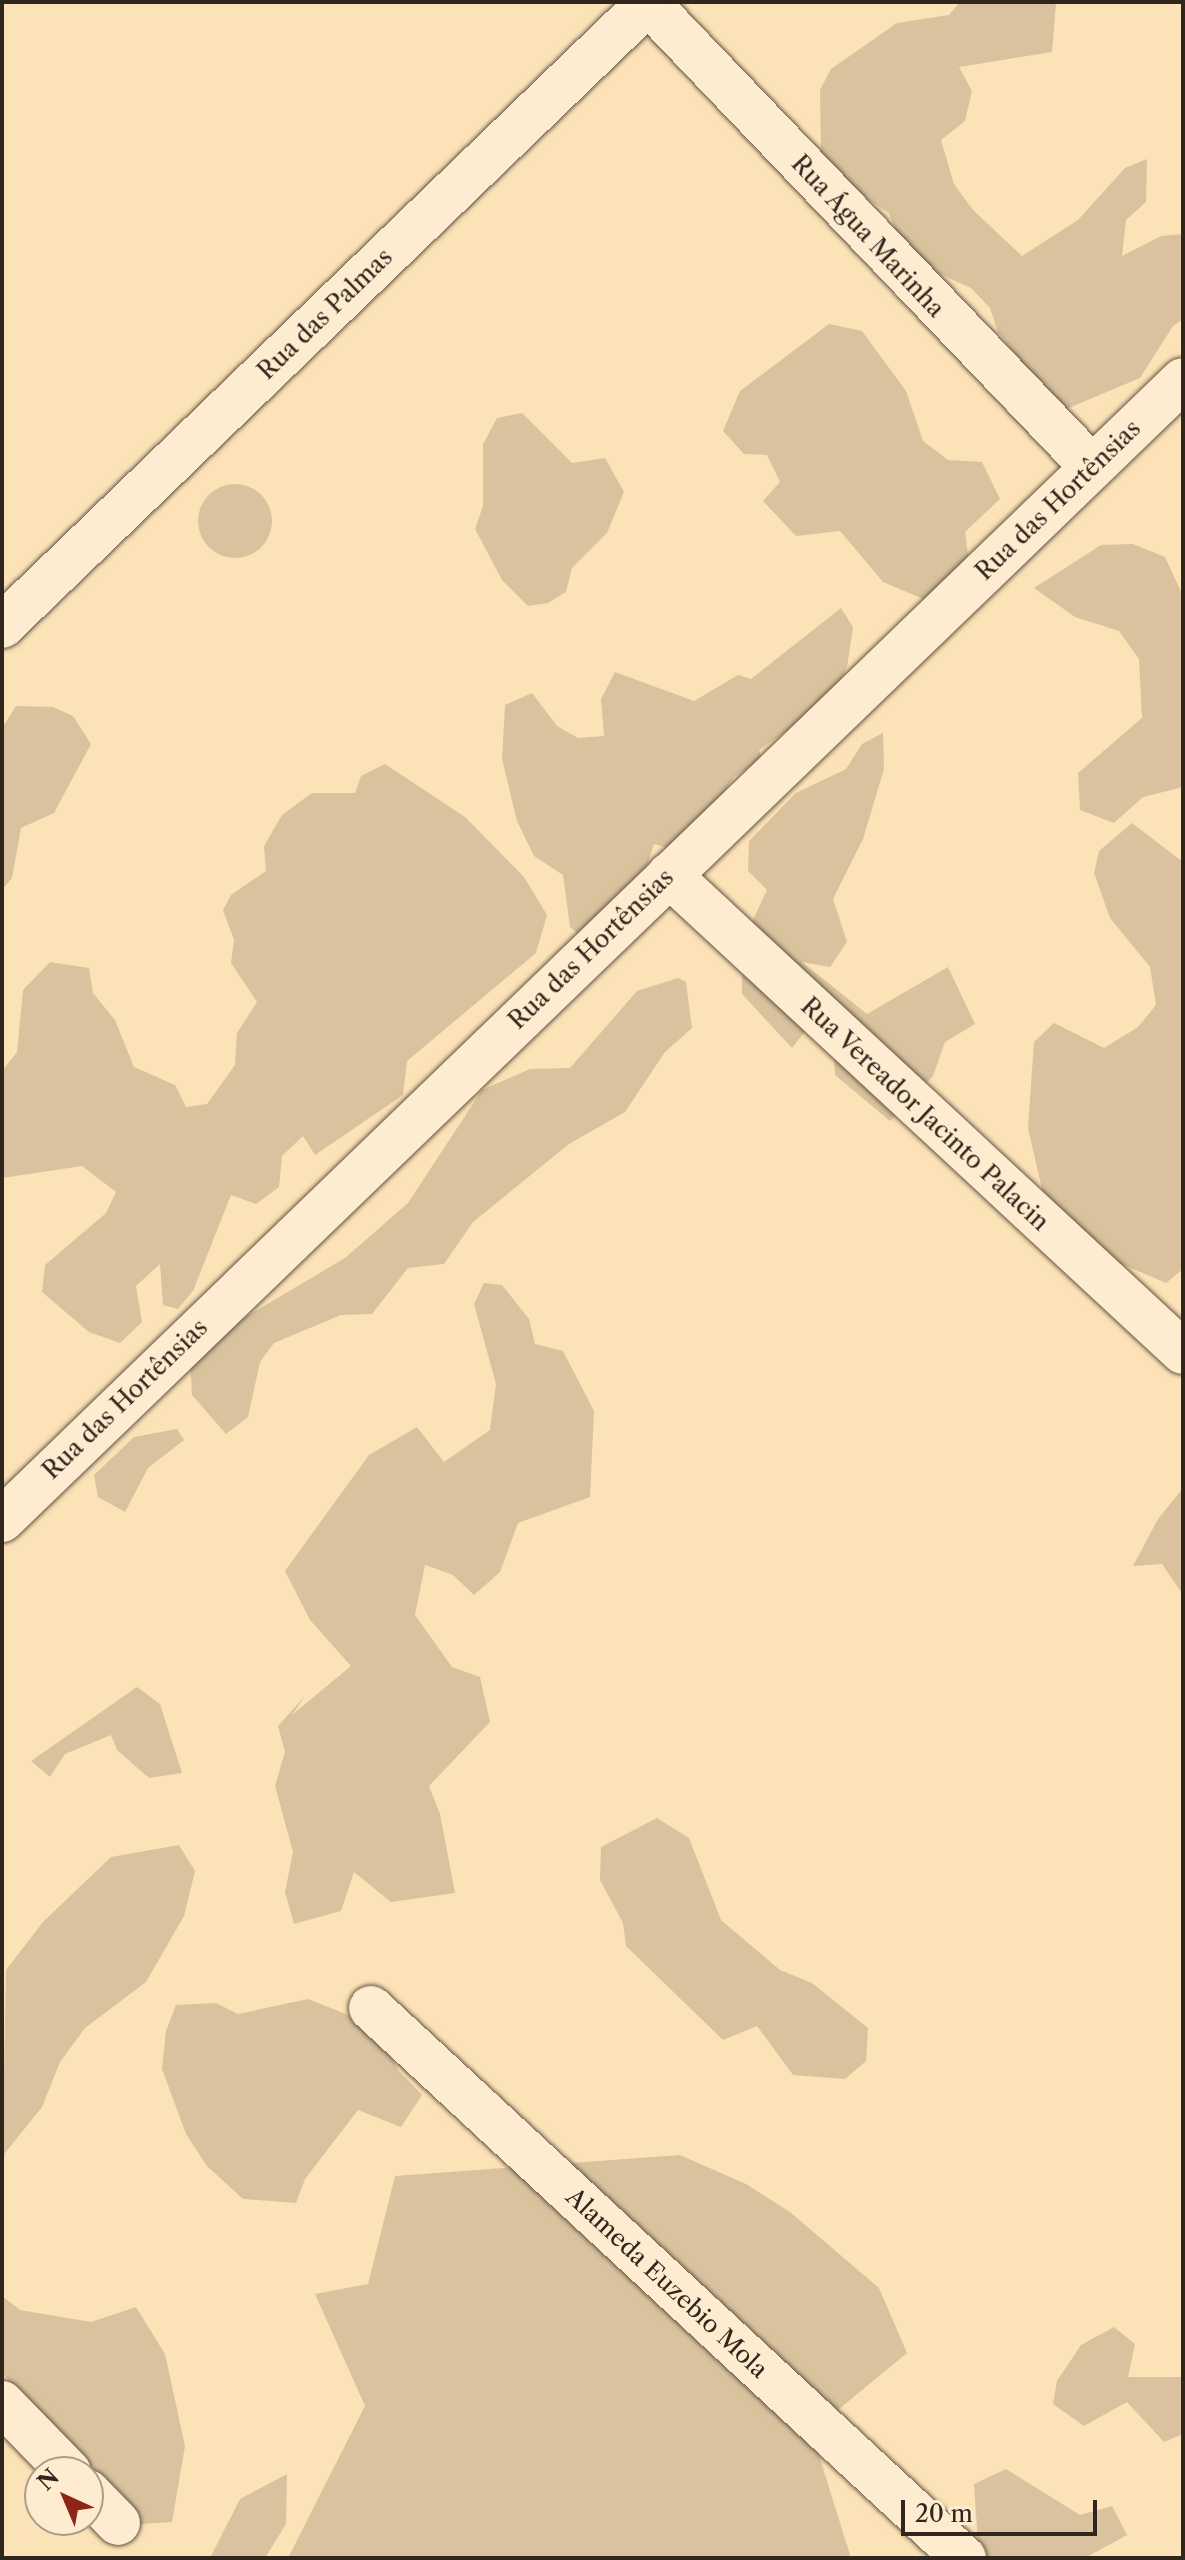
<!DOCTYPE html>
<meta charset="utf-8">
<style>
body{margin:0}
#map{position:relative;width:1185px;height:2560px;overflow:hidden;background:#fce2b7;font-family:"Libre Caslon Text",serif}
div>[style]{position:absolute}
.green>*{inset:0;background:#d9c29d}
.round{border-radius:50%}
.roads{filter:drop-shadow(0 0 2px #645544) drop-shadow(0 0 2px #645544)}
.street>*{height:44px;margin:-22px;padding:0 22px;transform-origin:22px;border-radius:22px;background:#fdecd0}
span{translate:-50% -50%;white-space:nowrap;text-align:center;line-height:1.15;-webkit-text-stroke:8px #fdecd0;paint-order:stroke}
.street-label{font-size:24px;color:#31261d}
.frame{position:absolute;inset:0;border:4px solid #31261d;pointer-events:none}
.north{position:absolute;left:24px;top:2456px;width:80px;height:80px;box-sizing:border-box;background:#fdecd0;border:2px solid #ab9d88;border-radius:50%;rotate:316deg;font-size:22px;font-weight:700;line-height:32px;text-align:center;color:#31261d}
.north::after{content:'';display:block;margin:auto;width:28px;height:36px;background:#8f2418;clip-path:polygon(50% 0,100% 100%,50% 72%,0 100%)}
.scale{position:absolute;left:901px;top:2500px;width:196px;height:36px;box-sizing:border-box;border:4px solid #31261d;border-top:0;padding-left:10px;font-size:24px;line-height:28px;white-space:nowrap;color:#31261d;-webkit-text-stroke:6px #fdecd0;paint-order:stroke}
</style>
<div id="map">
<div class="green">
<div style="clip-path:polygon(960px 2px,1056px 3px,1052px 52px,959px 67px,972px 91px,965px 121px,941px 140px,954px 184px,973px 210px,1022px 256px,1078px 220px,1125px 168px,1147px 159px,1146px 202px,1126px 220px,1122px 256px,1161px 236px,1183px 234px,1183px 319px,1173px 326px,1140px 378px,1059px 412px,1024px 397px,1018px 358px,998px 332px,990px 308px,971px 288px,920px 265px,899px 240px,889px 213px,849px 187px,821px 158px,820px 90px,831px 69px,897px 23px,949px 15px)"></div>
<div style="clip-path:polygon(829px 324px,862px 331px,906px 391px,923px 441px,948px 460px,982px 462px,1000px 499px,965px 532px,968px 555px,956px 579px,933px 603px,883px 582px,840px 531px,796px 536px,763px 501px,780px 482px,767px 455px,744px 454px,723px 431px,740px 391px)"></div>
<div style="clip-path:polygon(522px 413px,572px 463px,605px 458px,624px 492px,607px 533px,572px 568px,566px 592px,548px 603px,528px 606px,502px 580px,475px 529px,483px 506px,483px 444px,497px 418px)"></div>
<div class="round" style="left:198px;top:484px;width:74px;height:74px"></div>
<div style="clip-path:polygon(1133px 544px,1165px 557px,1183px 596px,1183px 787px,1143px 797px,1114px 823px,1080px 810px,1078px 773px,1142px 718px,1139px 659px,1119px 631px,1075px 617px,1034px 588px,1101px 545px)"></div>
<div style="clip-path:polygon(841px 608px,853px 627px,847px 667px,830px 701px,759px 750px,762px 759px,734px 777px,683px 852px,654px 844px,644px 875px,585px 939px,570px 927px,563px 875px,534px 856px,517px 821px,502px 759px,505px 705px,532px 693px,557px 726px,578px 738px,604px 736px,601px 699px,615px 672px,694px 701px,738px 675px,751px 679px)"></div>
<div style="clip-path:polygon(16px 706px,53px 707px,73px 716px,91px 744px,54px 813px,21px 828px,12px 878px,2px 890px,2px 728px)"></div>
<div style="clip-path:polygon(883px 733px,884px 769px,863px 839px,833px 899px,847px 942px,830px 967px,802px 962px,867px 1014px,948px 967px,975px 1024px,945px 1042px,933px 1076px,890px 1121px,835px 1075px,831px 999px,792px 1048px,742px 994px,742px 943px,767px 890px,748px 871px,749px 841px,796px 793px,846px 769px,862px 744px)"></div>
<div style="clip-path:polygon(385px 764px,465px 817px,524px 877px,547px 915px,536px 953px,407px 1061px,403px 1095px,315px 1155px,303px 1136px,282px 1156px,279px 1187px,256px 1204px,231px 1195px,193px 1291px,178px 1309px,163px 1305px,160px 1264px,136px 1286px,142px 1322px,120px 1343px,89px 1332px,42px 1292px,45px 1265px,106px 1213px,116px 1192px,82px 1166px,2px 1178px,2px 1071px,17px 1052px,23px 990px,50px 962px,89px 968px,93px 993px,115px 1020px,134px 1067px,175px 1085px,186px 1107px,207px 1104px,235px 1065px,237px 1033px,257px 1002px,231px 963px,234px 940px,223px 910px,231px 895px,266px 871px,264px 846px,282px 815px,312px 793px,355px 793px,361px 776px)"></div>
<div style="clip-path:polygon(1132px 823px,1183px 862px,1183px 1269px,1166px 1283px,1110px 1259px,1043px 1193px,1028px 1128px,1034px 1042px,1054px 1023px,1104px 1048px,1138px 1027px,1156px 1005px,1150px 967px,1110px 918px,1094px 873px,1099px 851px)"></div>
<div style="clip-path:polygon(678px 978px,686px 982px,692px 1028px,665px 1052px,625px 1112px,569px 1144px,473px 1222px,444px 1264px,408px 1268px,372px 1314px,341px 1315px,274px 1343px,260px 1362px,248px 1417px,226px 1434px,192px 1395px,189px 1343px,242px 1319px,345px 1258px,408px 1203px,482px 1090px,530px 1069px,570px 1068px,637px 991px)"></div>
<div style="clip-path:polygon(484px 1283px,502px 1285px,529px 1319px,535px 1344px,563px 1351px,594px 1411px,590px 1497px,518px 1523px,500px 1572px,474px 1595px,453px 1575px,425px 1565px,415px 1615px,452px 1667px,480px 1677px,490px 1722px,429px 1786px,440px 1814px,455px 1893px,391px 1902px,354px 1872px,341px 1911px,294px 1924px,285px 1892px,293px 1852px,275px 1786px,285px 1752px,278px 1726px,305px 1696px,292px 1715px,351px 1666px,310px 1620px,285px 1571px,369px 1455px,417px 1427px,444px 1462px,490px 1430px,496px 1384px,474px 1304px)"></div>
<div style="clip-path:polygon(177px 1429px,184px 1440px,148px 1468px,125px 1512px,98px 1497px,94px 1475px,134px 1437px)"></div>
<div style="clip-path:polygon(1183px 1488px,1183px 1595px,1162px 1564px,1133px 1566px,1158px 1519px)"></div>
<div style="clip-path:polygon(137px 1687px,160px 1704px,182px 1773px,149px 1778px,117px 1750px,111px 1735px,65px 1754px,50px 1777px,31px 1761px)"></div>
<div style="clip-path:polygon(657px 1818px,689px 1838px,721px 1920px,780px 1970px,812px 1983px,868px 2028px,866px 2061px,845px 2079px,793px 2075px,757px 2026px,723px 2040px,626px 1946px,623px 1923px,600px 1880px,601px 1847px)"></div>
<div style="clip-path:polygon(179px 1845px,195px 1871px,184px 1916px,146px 1982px,85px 2028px,60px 2062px,42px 2107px,5px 2153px,2px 2167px,6px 1970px,43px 1922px,111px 1857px)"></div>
<div style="clip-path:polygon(308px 1999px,371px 2024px,399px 2071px,422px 2095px,401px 2127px,358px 2110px,305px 2179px,296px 2203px,243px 2199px,207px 2166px,186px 2134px,162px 2069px,166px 2031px,176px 2005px,216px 2003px,238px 2014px)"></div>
<div style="clip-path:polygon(680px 2155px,746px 2184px,790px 2212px,879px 2288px,907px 2353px,839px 2409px,817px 2449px,851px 2558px,288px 2558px,365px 2406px,315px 2294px,368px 2284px,395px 2176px)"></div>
<div style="clip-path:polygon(2px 2296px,20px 2310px,91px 2322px,136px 2307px,165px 2354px,185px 2446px,172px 2522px,141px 2524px,2px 2373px)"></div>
<div style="clip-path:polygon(1114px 2327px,1135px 2344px,1128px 2377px,1183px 2377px,1183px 2434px,1164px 2442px,1127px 2402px,1084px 2426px,1053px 2404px,1057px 2381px,1081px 2345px)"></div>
<div style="clip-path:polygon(1006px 2469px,1080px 2515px,1112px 2506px,1127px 2535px,1085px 2558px,979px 2557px,974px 2484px)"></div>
<div style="clip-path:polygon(287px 2474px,286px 2524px,265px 2558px,210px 2558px,240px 2499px)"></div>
</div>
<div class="roads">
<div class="street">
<div style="left:647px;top:2px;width:644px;rotate:46.26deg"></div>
<div style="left:2px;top:626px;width:899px;rotate:-43.96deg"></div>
<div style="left:669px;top:875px;width:701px;rotate:42.86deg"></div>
<div style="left:2px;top:1520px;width:1641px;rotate:-43.99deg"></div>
<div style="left:371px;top:2008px;width:809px;rotate:42.85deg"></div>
<div style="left:2px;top:2403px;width:96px;rotate:45.8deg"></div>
<div style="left:88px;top:2492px;width:43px;rotate:45.9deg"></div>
</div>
</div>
<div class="street-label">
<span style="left:868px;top:236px;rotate:47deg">Rua Água Marinha</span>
<span style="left:325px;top:314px;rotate:-44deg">Rua das Palmas</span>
<span style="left:1058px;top:500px;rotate:-44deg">Rua das Hortênsias</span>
<span style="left:591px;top:949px;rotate:-44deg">Rua das Hortênsias</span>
<span style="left:925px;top:1114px;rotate:43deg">Rua Vereador Jacinto Palacin</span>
<span style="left:125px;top:1399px;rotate:-44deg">Rua das Hortênsias</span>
<span style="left:667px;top:2283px;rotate:43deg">Alameda Euzebio Mola</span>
</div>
<div class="frame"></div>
<div class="north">N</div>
<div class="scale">20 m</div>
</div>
